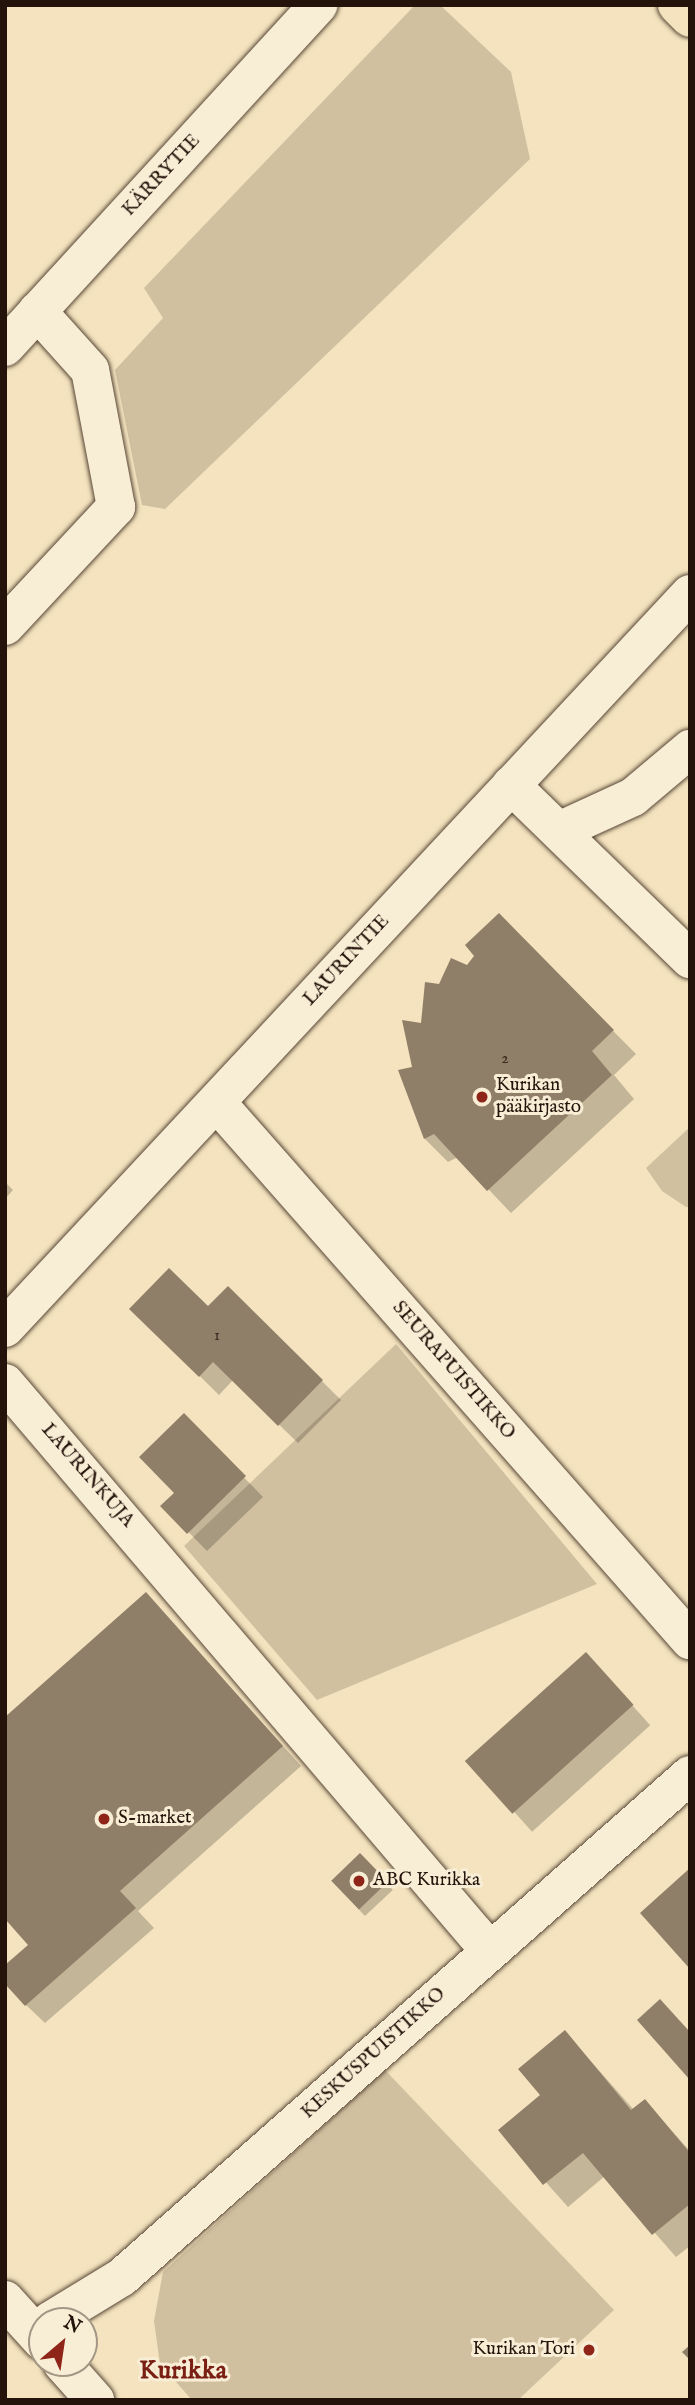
<!DOCTYPE html>
<meta charset="utf-8">
<style>
body{margin:0}
#map{position:relative;width:695px;height:2405px;overflow:hidden;background:#f4e3be;font-family:"IM FELL English",serif}
div>[style]{position:absolute}
.green>*{inset:0;background:#d1c09f}
.shadow>*{inset:0;background:#0003;transform-origin:0 0}
.building>*{inset:0;background:#907f68;transform-origin:0 0}
.roads{filter:drop-shadow(0 0 2px #584737) drop-shadow(0 0 2px #584737)}
.minor>*{height:38px;margin:-19px;padding:0 19px;transform-origin:19px;border-radius:19px;background:#f8edd5}
.major>*{height:38px;margin:-19px;padding:0 19px;transform-origin:19px;border-radius:19px;background:#f4e3be}
.dots>*{width:19px;height:19px;translate:-50% -50%;box-sizing:border-box;border:4px solid #f8edd5;border-radius:50%}
span{translate:-50% -50%;white-space:nowrap;text-align:center;line-height:1.15;-webkit-text-stroke:6px #f8edd5;paint-order:stroke}
.number-label{font-size:16px;color:#3f2e22}
.number-label span{-webkit-text-stroke-width:0}
.street-label{font-size:19px;color:#24130a}
.poi-label{font-size:19px;color:#24130a}
.left{translate:0 -50%;text-align:left}
.right{translate:-100% -50%;text-align:right}
.district-label{font-size:26px;color:#7a1f14;font-weight:700}
.frame{position:absolute;inset:0;border:7px solid #24130a;pointer-events:none}
.north{position:absolute;left:28px;top:2307px;width:70px;height:70px;box-sizing:border-box;background:#f8edd5;border:2px solid #a39684;border-radius:50%;rotate:29deg;font-size:19px;font-weight:700;line-height:28px;text-align:center;color:#24130a}
.north::after{content:'';display:block;margin:auto;width:24px;height:32px;background:#8f2418;clip-path:polygon(50% 0,100% 100%,50% 72%,0 100%)}
</style>
<div id="map">
<div class="green">
<div style="clip-path:polygon(415px 5px,440px 5px,511px 72px,530px 159px,165px 509px,142px 505px,115px 370px,163px 318px,144px 288px)"></div>
<div style="clip-path:polygon(690px 1127px,690px 1207px,686px 1207px,662px 1191px,646px 1168px)"></div>
<div style="clip-path:polygon(396px 1344px,597px 1584px,317px 1700px,184px 1546px)"></div>
<div style="clip-path:polygon(385px 2070px,614px 2310px,518px 2400px,192px 2400px,160px 2364px,154px 2321px,163px 2272px)"></div>
</div>
<div class="shadow">
<div style="clip-path:polygon(499px 916px,636px 1054px,614px 1075px,634px 1099px,511px 1213px,458px 1157px,448px 1162px,425px 1139px,400px 1072px,414px 1069px,422px 1025px,440px 986px,468px 967px)"></div>
<div style="clip-path:polygon(5px 1182px,13px 1190px,5px 1199px)"></div>
<div style="clip-path:polygon(228px 1288px,341px 1400px,298px 1443px,233px 1380px,219px 1395px,132px 1309px,208px 1308px)"></div>
<div style="clip-path:polygon(184px 1416px,263px 1497px,207px 1551px,163px 1506px,176px 1493px)"></div>
<div style="clip-path:polygon(146px 1594px,301px 1766px,138px 1911px,154px 1928px,45px 2023px,26px 2005px)"></div>
<div style="left:586px;top:1654px;width:96px;height:159px;rotate:48deg"></div>
<div style="left:360px;top:1855px;width:48px;height:38px;rotate:47deg"></div>
<div style="clip-path:polygon(565px 2032px,634px 2110px,645px 2101px,690px 2151px,690px 2246px,676px 2257px,605px 2176px,568px 2207px,500px 2131px,542px 2096px)"></div>
</div>
<div class="building">
<div style="clip-path:polygon(499px 913px,614px 1030px,592px 1051px,612px 1075px,487px 1191px,434px 1134px,424px 1139px,398px 1070px,412px 1067px,402px 1020px,421px 1023px,425px 982px,439px 984px,451px 958px,467px 965px,474px 956px,465px 945px)"></div>
<div style="clip-path:polygon(169px 1268px,208px 1306px,228px 1286px,323px 1380px,278px 1426px,213px 1362px,199px 1377px,129px 1309px)"></div>
<div style="clip-path:polygon(184px 1413px,246px 1476px,187px 1534px,160px 1506px,174px 1493px,139px 1457px)"></div>
<div style="clip-path:polygon(146px 1592px,283px 1746px,120px 1891px,136px 1908px,25px 2006px,5px 1984px,5px 1965px,28px 1945px,5px 1919px,5px 1717px)"></div>
<div style="left:586px;top:1652px;width:71px;height:163px;rotate:48deg"></div>
<div style="left:360px;top:1853px;width:40px;height:40px;rotate:46deg"></div>
<div style="clip-path:polygon(690px 1868px,690px 1969px,640px 1913px)"></div>
<div style="clip-path:polygon(660px 1999px,690px 2032px,690px 2080px,637px 2020px)"></div>
<div style="clip-path:polygon(565px 2030px,631px 2110px,645px 2099px,690px 2153px,690px 2204px,652px 2235px,583px 2153px,543px 2185px,498px 2130px,540px 2095px,518px 2069px)"></div>
<div style="clip-path:polygon(690px 2345px,690px 2360px,682px 2352px)"></div>
</div>
<div class="roads">
<div class="minor">
<div style="left:5px;top:347px;width:464px;rotate:-47.5deg"></div>
<div style="left:5px;top:626px;width:163px;rotate:-47deg"></div>
<div style="left:116px;top:507px;width:139px;rotate:-100.7deg"></div>
<div style="left:90px;top:370px;width:79px;rotate:-131.9deg"></div>
<div style="left:511px;top:785px;width:250px;rotate:44.2deg"></div>
<div style="left:561px;top:830px;width:79px;rotate:-24.6deg"></div>
<div style="left:633px;top:797px;width:75px;rotate:-40.1deg"></div>
<div style="left:217px;top:1103px;width:716px;rotate:48.63deg"></div>
<div style="left:5px;top:1328px;width:1004px;rotate:-46.98deg"></div>
<div style="left:5px;top:1383px;width:747px;rotate:49.51deg"></div>
<div style="left:5px;top:2300px;width:55px;rotate:47.9deg"></div>
<div style="left:50px;top:2321px;width:84px;rotate:-31.4deg"></div>
<div style="left:122px;top:2277px;width:758px;rotate:-41.47deg"></div>
<div style="left:62px;top:2363px;width:50px;rotate:48.3deg"></div>
</div>
<div class="major">
<div style="left:677px;top:5px;width:18px;rotate:45deg"></div>
</div>
</div>
<div class="dots">
<div style="left:482px;top:1097px;background:#8f2418"></div>
<div style="left:104px;top:1819px;background:#8f2418"></div>
<div style="left:359px;top:1881px;background:#8f2418"></div>
<div style="left:589px;top:2350px;background:#8f2418"></div>
</div>
<div class="number-label">
<span style="left:505px;top:1059px">2</span>
<span style="left:217px;top:1336px">1</span>
</div>
<div class="street-label">
<span style="left:162px;top:176px;rotate:-47deg">KÄRRYTIE</span>
<span style="left:347px;top:961px;rotate:-47deg">LAURINTIE</span>
<span style="left:453px;top:1371px;rotate:49deg">SEURAPUISTIKKO</span>
<span style="left:87px;top:1476px;rotate:49deg">LAURINKUJA</span>
<span style="left:374px;top:2054px;rotate:-42deg">KESKUSPUISTIKKO</span>
</div>
<div class="poi-label">
<span class="left" style="left:496px;top:1097px">Kurikan<br>pääkirjasto</span>
<span class="left" style="left:118px;top:1819px">S-market</span>
<span class="left" style="left:373px;top:1881px">ABC Kurikka</span>
<span class="right" style="left:575px;top:2350px">Kurikan Tori</span>
</div>
<div class="district-label">
<span style="left:183px;top:2371px">Kurikka</span>
</div>
<div class="frame"></div>
<div class="north">N</div>
</div>
